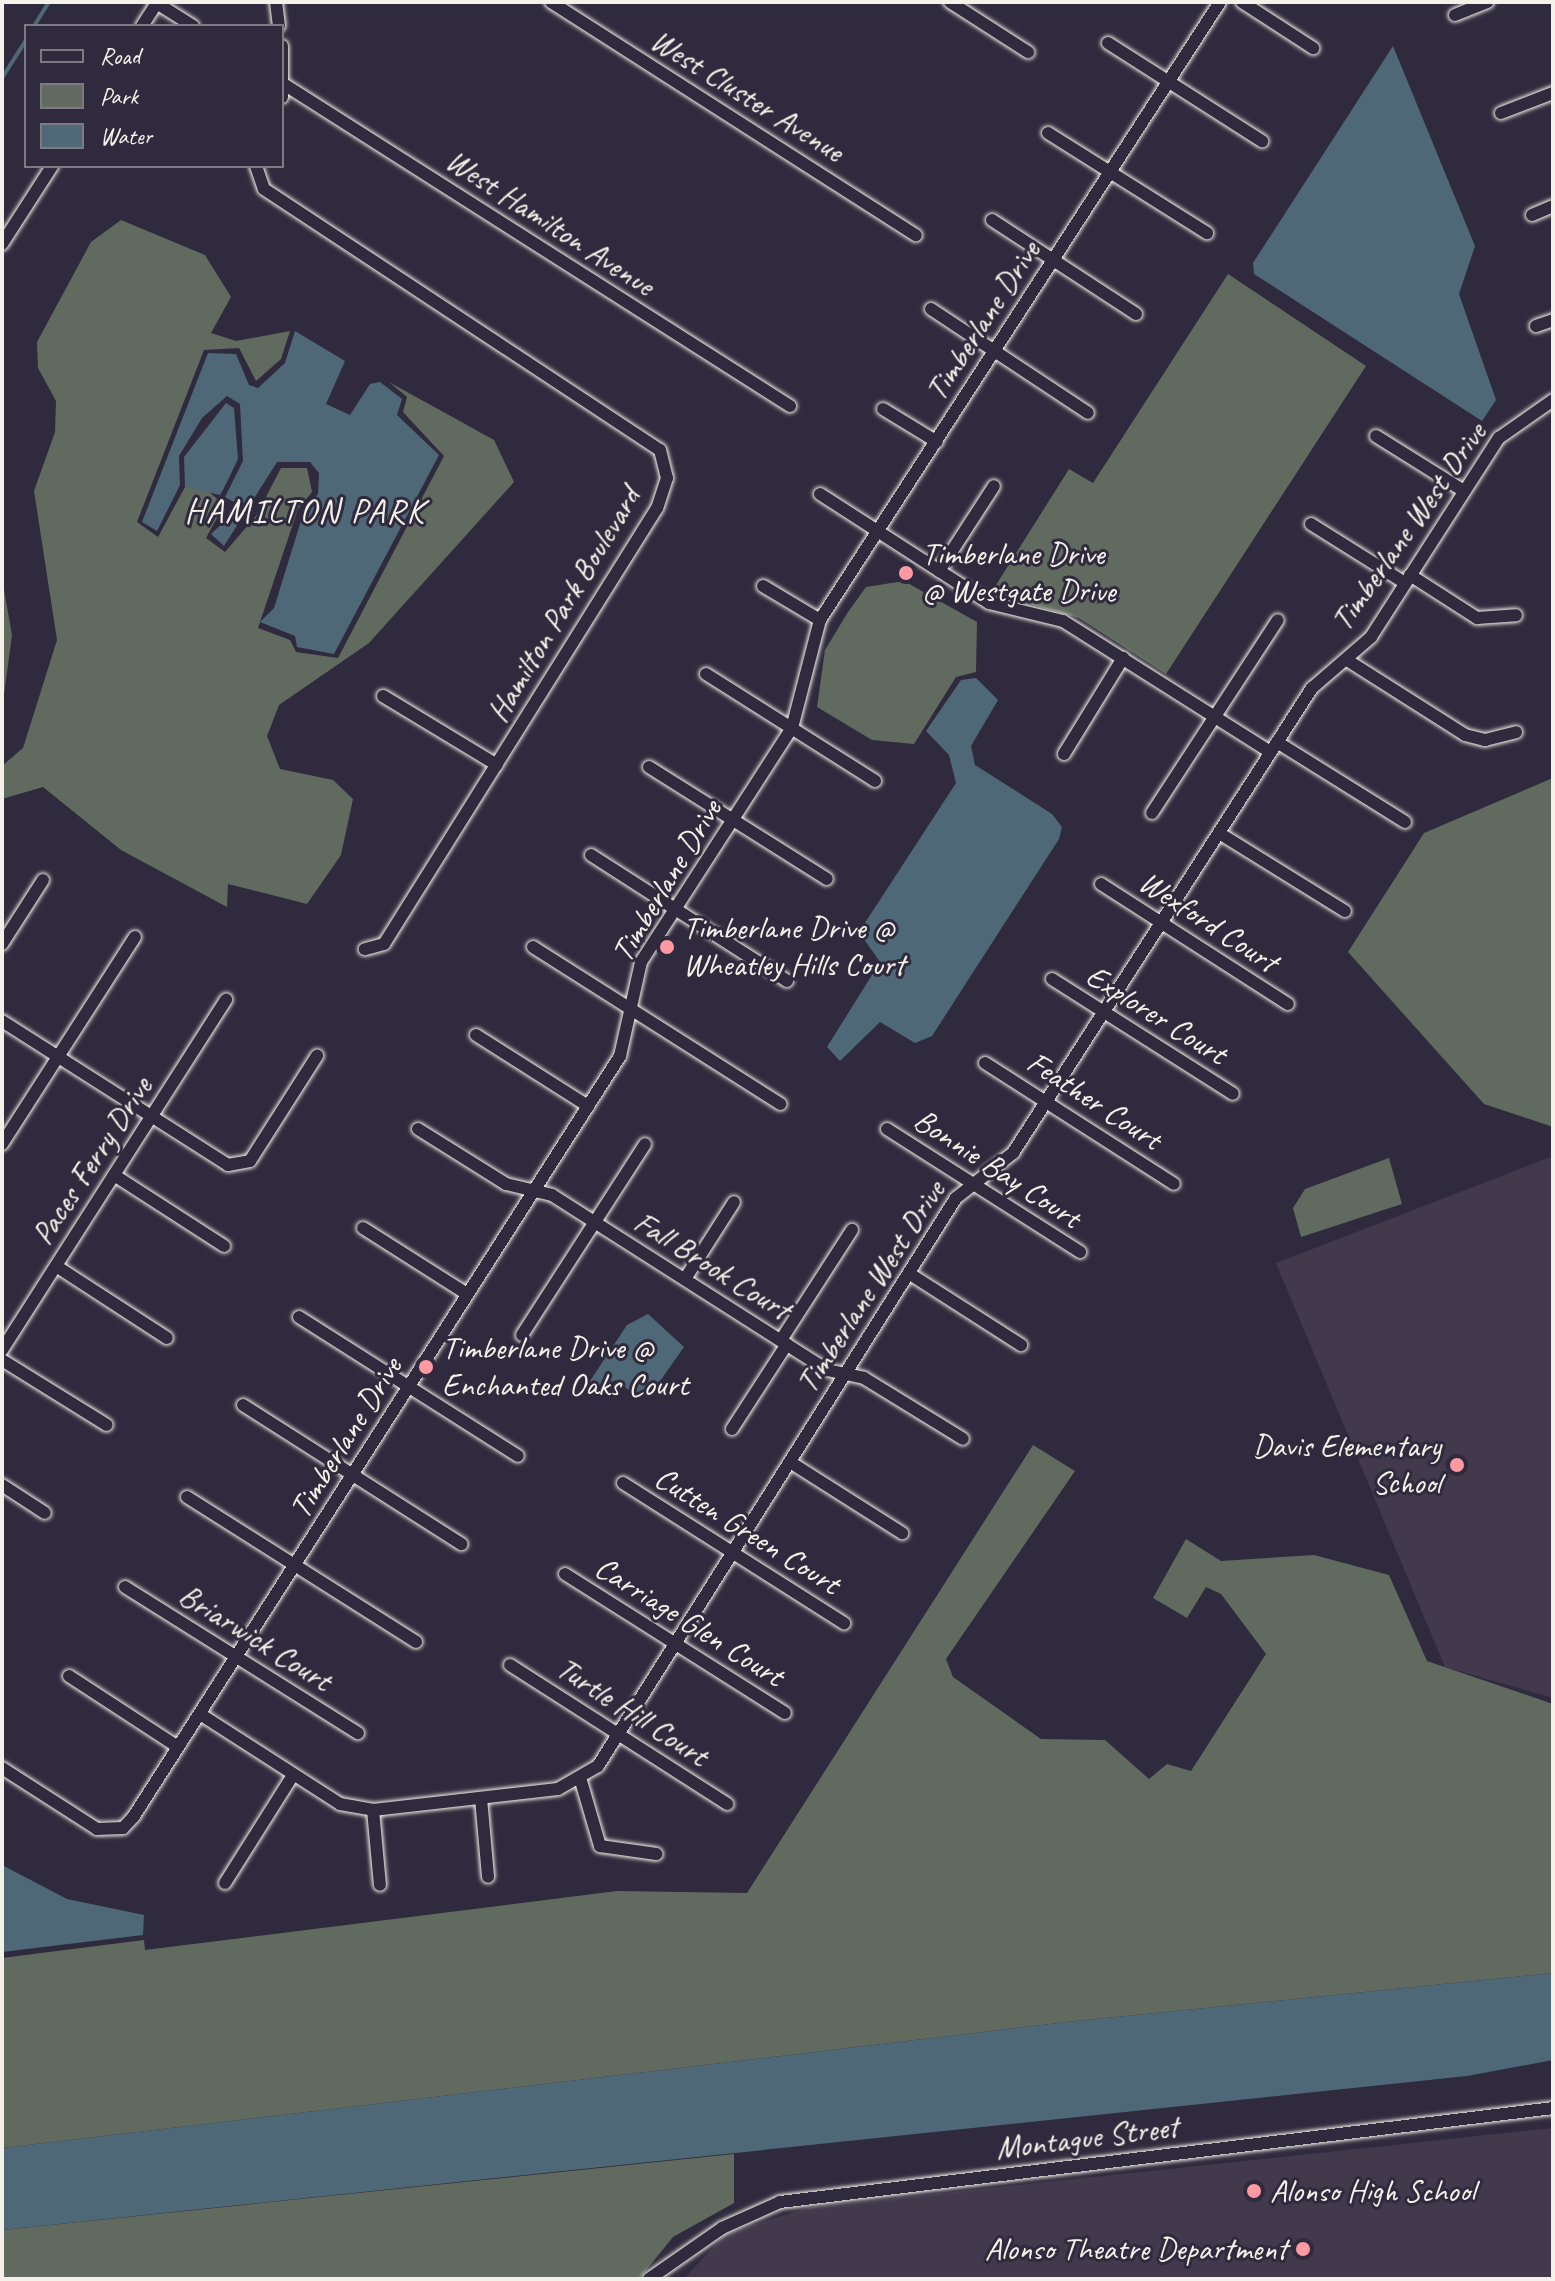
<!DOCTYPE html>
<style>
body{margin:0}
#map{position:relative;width:1555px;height:2281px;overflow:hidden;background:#2f2a3d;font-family:Caveat,sans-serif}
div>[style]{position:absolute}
.built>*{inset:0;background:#42394d}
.green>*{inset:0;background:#616a5f}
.water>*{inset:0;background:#4f6877}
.stream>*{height:4px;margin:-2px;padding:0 2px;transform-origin:2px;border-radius:2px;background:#4f6877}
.roads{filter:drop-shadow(0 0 2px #f4f1e8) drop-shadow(0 0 2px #f4f1e8)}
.minor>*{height:12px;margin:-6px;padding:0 6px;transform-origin:6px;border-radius:6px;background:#2f2a3d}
.dots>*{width:22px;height:22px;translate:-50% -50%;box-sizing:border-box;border:4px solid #2f2a3d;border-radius:50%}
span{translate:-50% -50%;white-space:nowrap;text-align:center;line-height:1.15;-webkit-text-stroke:6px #2f2a3d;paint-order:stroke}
.street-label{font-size:32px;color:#f4f1e8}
.poi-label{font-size:32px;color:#f4f1e8}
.left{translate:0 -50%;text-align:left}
.right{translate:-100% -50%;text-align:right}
.neighbourhood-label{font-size:34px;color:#f4f1e8;letter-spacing:2px}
.frame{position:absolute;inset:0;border:4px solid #f4f1e8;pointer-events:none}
.legend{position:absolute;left:24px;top:24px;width:260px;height:144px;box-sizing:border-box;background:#2f2a3d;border:2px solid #7e7a81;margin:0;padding:10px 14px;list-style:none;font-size:24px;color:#f4f1e8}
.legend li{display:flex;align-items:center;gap:16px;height:40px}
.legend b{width:40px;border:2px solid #7e7a81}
</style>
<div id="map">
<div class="built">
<div style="clip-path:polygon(1553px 1156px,1553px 1698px,1445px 1667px,1276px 1263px)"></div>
<div style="clip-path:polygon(1553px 2128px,1553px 2279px,684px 2279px,726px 2233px,811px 2207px)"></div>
</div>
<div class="green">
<div style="clip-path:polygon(121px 220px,205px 255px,231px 297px,211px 333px,236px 341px,290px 331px,281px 359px,256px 381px,239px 348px,204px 350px,137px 522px,158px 537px,185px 487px,207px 490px,224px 505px,206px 538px,225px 552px,256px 516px,281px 468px,307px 468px,312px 492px,298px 509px,258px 628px,290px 640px,296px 652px,338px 658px,444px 456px,403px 412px,407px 397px,389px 382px,494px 440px,514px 482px,369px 643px,279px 705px,267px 736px,280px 769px,333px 780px,353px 799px,341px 855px,307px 904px,228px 884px,227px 907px,121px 850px,43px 787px,2px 799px,2px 766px,23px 748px,57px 640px,34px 491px,55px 432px,56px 401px,38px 368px,37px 342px,91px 242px)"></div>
<div style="clip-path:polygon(1228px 274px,1366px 366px,1166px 674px,1079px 618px,991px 593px,1069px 469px,1093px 483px)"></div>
<div style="clip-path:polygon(2px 578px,12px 635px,2px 709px)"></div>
<div style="clip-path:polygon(904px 581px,977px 622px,976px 672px,956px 677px,914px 744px,872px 740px,817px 707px,825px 650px,848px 612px,866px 587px)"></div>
<div style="clip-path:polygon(1553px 778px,1553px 1127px,1484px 1104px,1348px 952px,1424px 833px)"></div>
<div style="clip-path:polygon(1389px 1158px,1402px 1204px,1301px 1237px,1293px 1208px,1305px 1189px)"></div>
<div style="clip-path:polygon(1033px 1445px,1075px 1471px,946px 1659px,953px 1677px,1041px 1739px,1105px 1740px,1149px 1779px,1167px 1764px,1191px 1771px,1266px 1654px,1221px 1594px,1206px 1587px,1187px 1618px,1153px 1598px,1186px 1539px,1221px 1561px,1314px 1555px,1389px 1575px,1427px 1661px,1553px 1704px,1553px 1973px,1076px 2021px,2px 2148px,2px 1958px,144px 1940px,145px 1950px,617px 1891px,747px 1893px)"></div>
<div style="clip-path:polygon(734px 2154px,734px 2203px,673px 2237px,639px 2279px,2px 2279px,2px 2230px)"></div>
</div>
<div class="water">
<div style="clip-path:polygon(1393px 46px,1475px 246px,1459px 294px,1496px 400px,1482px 421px,1254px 274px,1253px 263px)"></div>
<div style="clip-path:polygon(295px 331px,345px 361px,326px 404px,350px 415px,370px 384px,380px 382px,402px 399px,397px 415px,439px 455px,334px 654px,297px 647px,295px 636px,260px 622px,274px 608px,304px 511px,318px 494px,319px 473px,310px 462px,277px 462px,224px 546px,211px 534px,228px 518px,234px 502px,225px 497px,243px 461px,240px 404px,227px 396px,202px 418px,179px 456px,180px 485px,157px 531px,142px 522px,208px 353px,236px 354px,249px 385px,258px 388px,285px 363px)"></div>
<div style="clip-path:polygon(226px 403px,234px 408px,238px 459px,224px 488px,220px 495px,185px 487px,184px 457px)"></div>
<div style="clip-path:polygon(976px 678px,998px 700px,971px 746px,975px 765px,1052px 814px,1062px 827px,1059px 839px,932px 1036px,915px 1043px,880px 1022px,840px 1061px,827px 1047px,880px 962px,859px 932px,956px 783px,949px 755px,926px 731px,961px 680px)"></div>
<div style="clip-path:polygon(648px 1314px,684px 1347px,651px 1394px,635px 1395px,616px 1380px,580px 1396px,627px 1325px)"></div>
<div style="clip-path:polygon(2px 1865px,67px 1899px,144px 1915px,143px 1935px,2px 1952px)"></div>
<div style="clip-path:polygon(1553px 1973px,1553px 2060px,1467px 2076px,2px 2230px,2px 2148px,1076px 2021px)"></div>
</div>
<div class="stream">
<div style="left:34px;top:26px;width:28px;rotate:-58deg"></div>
<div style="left:2px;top:78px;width:45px;rotate:-57.7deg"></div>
</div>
<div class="roads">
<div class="minor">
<div style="left:155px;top:2px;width:45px;rotate:32.3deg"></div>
<div style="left:276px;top:2px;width:24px;rotate:83deg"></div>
<div style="left:551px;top:2px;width:433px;rotate:32.6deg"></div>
<div style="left:950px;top:2px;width:93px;rotate:32.7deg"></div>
<div style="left:1242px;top:2px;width:85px;rotate:32.9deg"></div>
<div style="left:1455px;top:15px;width:35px;rotate:-22deg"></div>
<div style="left:142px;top:26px;width:27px;rotate:-57deg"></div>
<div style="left:1108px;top:43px;width:183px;rotate:32.5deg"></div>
<div style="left:282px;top:46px;width:51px;rotate:90deg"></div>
<div style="left:282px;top:83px;width:602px;rotate:32.45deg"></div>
<div style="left:1501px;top:113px;width:56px;rotate:-21deg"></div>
<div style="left:1048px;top:133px;width:188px;rotate:32.2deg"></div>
<div style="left:256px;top:166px;width:24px;rotate:71deg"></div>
<div style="left:264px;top:189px;width:474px;rotate:33.4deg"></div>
<div style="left:660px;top:450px;width:29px;rotate:76deg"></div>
<div style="left:667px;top:478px;width:32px;rotate:108deg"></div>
<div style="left:657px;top:508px;width:514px;rotate:122.05deg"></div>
<div style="left:384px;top:944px;width:20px;rotate:165deg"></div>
<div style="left:1532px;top:215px;width:23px;rotate:-23deg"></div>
<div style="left:992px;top:220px;width:172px;rotate:33.1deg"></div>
<div style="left:2px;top:244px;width:93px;rotate:-57.3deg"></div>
<div style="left:931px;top:309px;width:188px;rotate:33.5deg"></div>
<div style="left:1536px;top:326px;width:18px;rotate:-19deg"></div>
<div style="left:883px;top:409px;width:63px;rotate:31.4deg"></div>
<div style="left:1376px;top:436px;width:104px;rotate:32deg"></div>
<div style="left:820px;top:494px;width:201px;rotate:32.8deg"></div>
<div style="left:989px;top:603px;width:76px;rotate:13.7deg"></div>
<div style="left:1063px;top:621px;width:245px;rotate:32.3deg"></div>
<div style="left:1311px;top:524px;width:111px;rotate:32.1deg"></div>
<div style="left:939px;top:571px;width:101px;rotate:-57.1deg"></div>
<div style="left:1410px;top:575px;width:80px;rotate:32.7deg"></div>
<div style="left:1477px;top:618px;width:39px;rotate:-4deg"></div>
<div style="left:763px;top:586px;width:66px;rotate:30.8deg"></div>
<div style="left:1347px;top:660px;width:140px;rotate:32.4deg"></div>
<div style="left:1465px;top:735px;width:21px;rotate:14deg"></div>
<div style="left:1485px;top:740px;width:32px;rotate:-14deg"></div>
<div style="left:706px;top:674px;width:200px;rotate:32.3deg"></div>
<div style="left:383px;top:696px;width:133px;rotate:31.2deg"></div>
<div style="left:1277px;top:742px;width:151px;rotate:32deg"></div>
<div style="left:1064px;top:754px;width:113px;rotate:-58.4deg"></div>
<div style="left:649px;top:767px;width:210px;rotate:32.2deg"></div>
<div style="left:1152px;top:813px;width:230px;rotate:-56.9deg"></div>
<div style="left:1219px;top:833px;width:148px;rotate:31.8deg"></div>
<div style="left:591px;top:855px;width:233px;rotate:32.7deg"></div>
<div style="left:1101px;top:884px;width:222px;rotate:32.7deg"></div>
<div style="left:2px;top:944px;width:76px;rotate:-57.4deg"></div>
<div style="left:533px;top:947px;width:293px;rotate:32.4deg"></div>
<div style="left:1052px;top:979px;width:214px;rotate:32.4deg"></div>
<div style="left:2px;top:1021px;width:268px;rotate:32.5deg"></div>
<div style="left:228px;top:1165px;width:22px;rotate:-10deg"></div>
<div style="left:250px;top:1161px;width:125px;rotate:-57.5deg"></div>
<div style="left:476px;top:1035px;width:133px;rotate:32.4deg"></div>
<div style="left:985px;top:1063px;width:224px;rotate:32.6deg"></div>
<div style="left:418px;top:1129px;width:104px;rotate:32deg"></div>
<div style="left:506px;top:1184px;width:47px;rotate:13.4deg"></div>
<div style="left:552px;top:1195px;width:326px;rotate:32.5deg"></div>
<div style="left:827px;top:1370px;width:38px;rotate:12deg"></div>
<div style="left:864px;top:1378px;width:116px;rotate:31.6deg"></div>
<div style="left:887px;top:1129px;width:229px;rotate:32.5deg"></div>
<div style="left:2px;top:1144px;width:246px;rotate:-57.3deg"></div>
<div style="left:114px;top:1175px;width:131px;rotate:32.8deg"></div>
<div style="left:363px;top:1228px;width:123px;rotate:32.4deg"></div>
<div style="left:56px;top:1266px;width:132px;rotate:33deg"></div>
<div style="left:910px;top:1274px;width:132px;rotate:32.6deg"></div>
<div style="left:685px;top:1279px;width:91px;rotate:-57.5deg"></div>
<div style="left:299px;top:1317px;width:259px;rotate:32.4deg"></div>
<div style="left:522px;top:1335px;width:227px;rotate:-57.2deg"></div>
<div style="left:781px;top:1340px;width:131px;rotate:-57.2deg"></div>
<div style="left:2px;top:1350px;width:416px;rotate:-57.4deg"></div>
<div style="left:2px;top:1360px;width:123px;rotate:31.8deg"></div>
<div style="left:243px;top:1405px;width:259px;rotate:32.5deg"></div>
<div style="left:732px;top:1429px;width:101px;rotate:-57.1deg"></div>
<div style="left:790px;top:1462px;width:133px;rotate:32.4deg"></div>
<div style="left:623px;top:1483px;width:262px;rotate:32.4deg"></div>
<div style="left:2px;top:1485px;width:51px;rotate:33.1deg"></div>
<div style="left:187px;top:1497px;width:271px;rotate:32.3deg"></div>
<div style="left:565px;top:1574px;width:260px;rotate:32.3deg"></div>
<div style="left:125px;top:1587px;width:275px;rotate:32.1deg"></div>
<div style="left:510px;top:1665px;width:258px;rotate:32.6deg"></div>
<div style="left:69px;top:1676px;width:130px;rotate:33.1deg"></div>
<div style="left:200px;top:1714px;width:166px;rotate:32.7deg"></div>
<div style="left:340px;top:1804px;width:34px;rotate:10deg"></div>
<div style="left:373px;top:1810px;width:186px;rotate:-6.5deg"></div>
<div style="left:558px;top:1789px;width:46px;rotate:-29.9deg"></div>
<div style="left:598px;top:1766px;width:671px;rotate:-57.78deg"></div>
<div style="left:956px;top:1198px;width:73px;rotate:-38.3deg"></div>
<div style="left:1013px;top:1153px;width:553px;rotate:-57.26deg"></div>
<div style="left:1312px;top:688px;width:78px;rotate:-40.8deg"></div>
<div style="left:1371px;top:637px;width:237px;rotate:-57.3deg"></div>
<div style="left:1499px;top:438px;width:66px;rotate:-35.1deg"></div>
<div style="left:2px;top:1768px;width:113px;rotate:32.7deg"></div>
<div style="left:97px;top:1829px;width:26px;rotate:-2deg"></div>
<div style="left:123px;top:1828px;width:16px;rotate:-47deg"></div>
<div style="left:134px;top:1816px;width:902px;rotate:-57.4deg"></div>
<div style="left:620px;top:1056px;width:96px;rotate:-77.4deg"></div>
<div style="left:641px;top:962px;width:278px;rotate:-57.2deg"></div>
<div style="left:792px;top:728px;width:112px;rotate:-75.5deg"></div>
<div style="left:820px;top:620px;width:736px;rotate:-57.09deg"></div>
<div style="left:581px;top:1781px;width:68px;rotate:73.7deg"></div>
<div style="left:600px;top:1846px;width:57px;rotate:8.1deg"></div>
<div style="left:481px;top:1798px;width:79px;rotate:84.9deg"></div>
<div style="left:373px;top:1810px;width:75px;rotate:84.7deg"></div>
<div style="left:225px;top:1883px;width:128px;rotate:-57.8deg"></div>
<div style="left:649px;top:2279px;width:89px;rotate:-34.9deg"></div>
<div style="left:722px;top:2228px;width:64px;rotate:-24.1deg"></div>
<div style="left:780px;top:2202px;width:779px;rotate:-6.93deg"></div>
</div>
</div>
<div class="dots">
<div style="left:906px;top:573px;background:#ff9aa2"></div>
<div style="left:667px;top:947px;background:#ff9aa2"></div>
<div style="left:426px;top:1367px;background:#ff9aa2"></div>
<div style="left:1457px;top:1465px;background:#ff9aa2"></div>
<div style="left:1254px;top:2191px;background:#ff9aa2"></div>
<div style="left:1303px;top:2249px;background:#ff9aa2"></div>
</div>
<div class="street-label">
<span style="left:747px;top:96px;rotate:32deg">West Cluster Avenue</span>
<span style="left:550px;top:223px;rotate:33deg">West Hamilton Avenue</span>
<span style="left:983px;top:321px;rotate:-57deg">Timberlane Drive</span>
<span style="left:1409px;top:527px;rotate:-55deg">Timberlane West Drive</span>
<span style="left:564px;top:605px;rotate:-59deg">Hamilton Park Boulevard</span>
<span style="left:667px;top:881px;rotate:-59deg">Timberlane Drive</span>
<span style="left:1208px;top:922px;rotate:33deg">Wexford Court</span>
<span style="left:1156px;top:1015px;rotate:32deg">Explorer Court</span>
<span style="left:1094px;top:1101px;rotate:33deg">Feather Court</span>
<span style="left:92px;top:1161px;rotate:-57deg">Paces Ferry Drive</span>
<span style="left:997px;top:1169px;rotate:33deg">Bonnie Bay Court</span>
<span style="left:712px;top:1266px;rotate:32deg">Fall Brook Court</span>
<span style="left:871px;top:1287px;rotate:-57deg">Timberlane West Drive</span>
<span style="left:346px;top:1438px;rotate:-58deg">Timberlane Drive</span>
<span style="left:747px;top:1531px;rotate:32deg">Cutten Green Court</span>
<span style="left:689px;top:1622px;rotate:32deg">Carriage Glen Court</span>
<span style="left:255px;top:1638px;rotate:32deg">Briarwick Court</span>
<span style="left:632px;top:1712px;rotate:33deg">Turtle Hill Court</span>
<span style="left:1087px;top:2138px;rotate:-7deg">Montague Street</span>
</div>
<div class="poi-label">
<span class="left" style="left:922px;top:573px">Timberlane Drive<br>@ Westgate Drive</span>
<span class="left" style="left:683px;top:947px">Timberlane Drive @<br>Wheatley Hills Court</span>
<span class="left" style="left:442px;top:1367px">Timberlane Drive @<br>Enchanted Oaks Court</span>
<span class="right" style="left:1441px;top:1465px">Davis Elementary<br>School</span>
<span class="left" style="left:1270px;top:2191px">Alonso High School</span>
<span class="right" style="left:1287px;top:2249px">Alonso Theatre Department</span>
</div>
<div class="neighbourhood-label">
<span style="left:305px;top:511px">HAMILTON PARK</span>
</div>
<div class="frame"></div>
<ul class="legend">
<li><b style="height:10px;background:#2f2a3d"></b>Road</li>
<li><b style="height:22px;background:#616a5f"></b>Park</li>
<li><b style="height:22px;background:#4f6877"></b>Water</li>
</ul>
</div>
